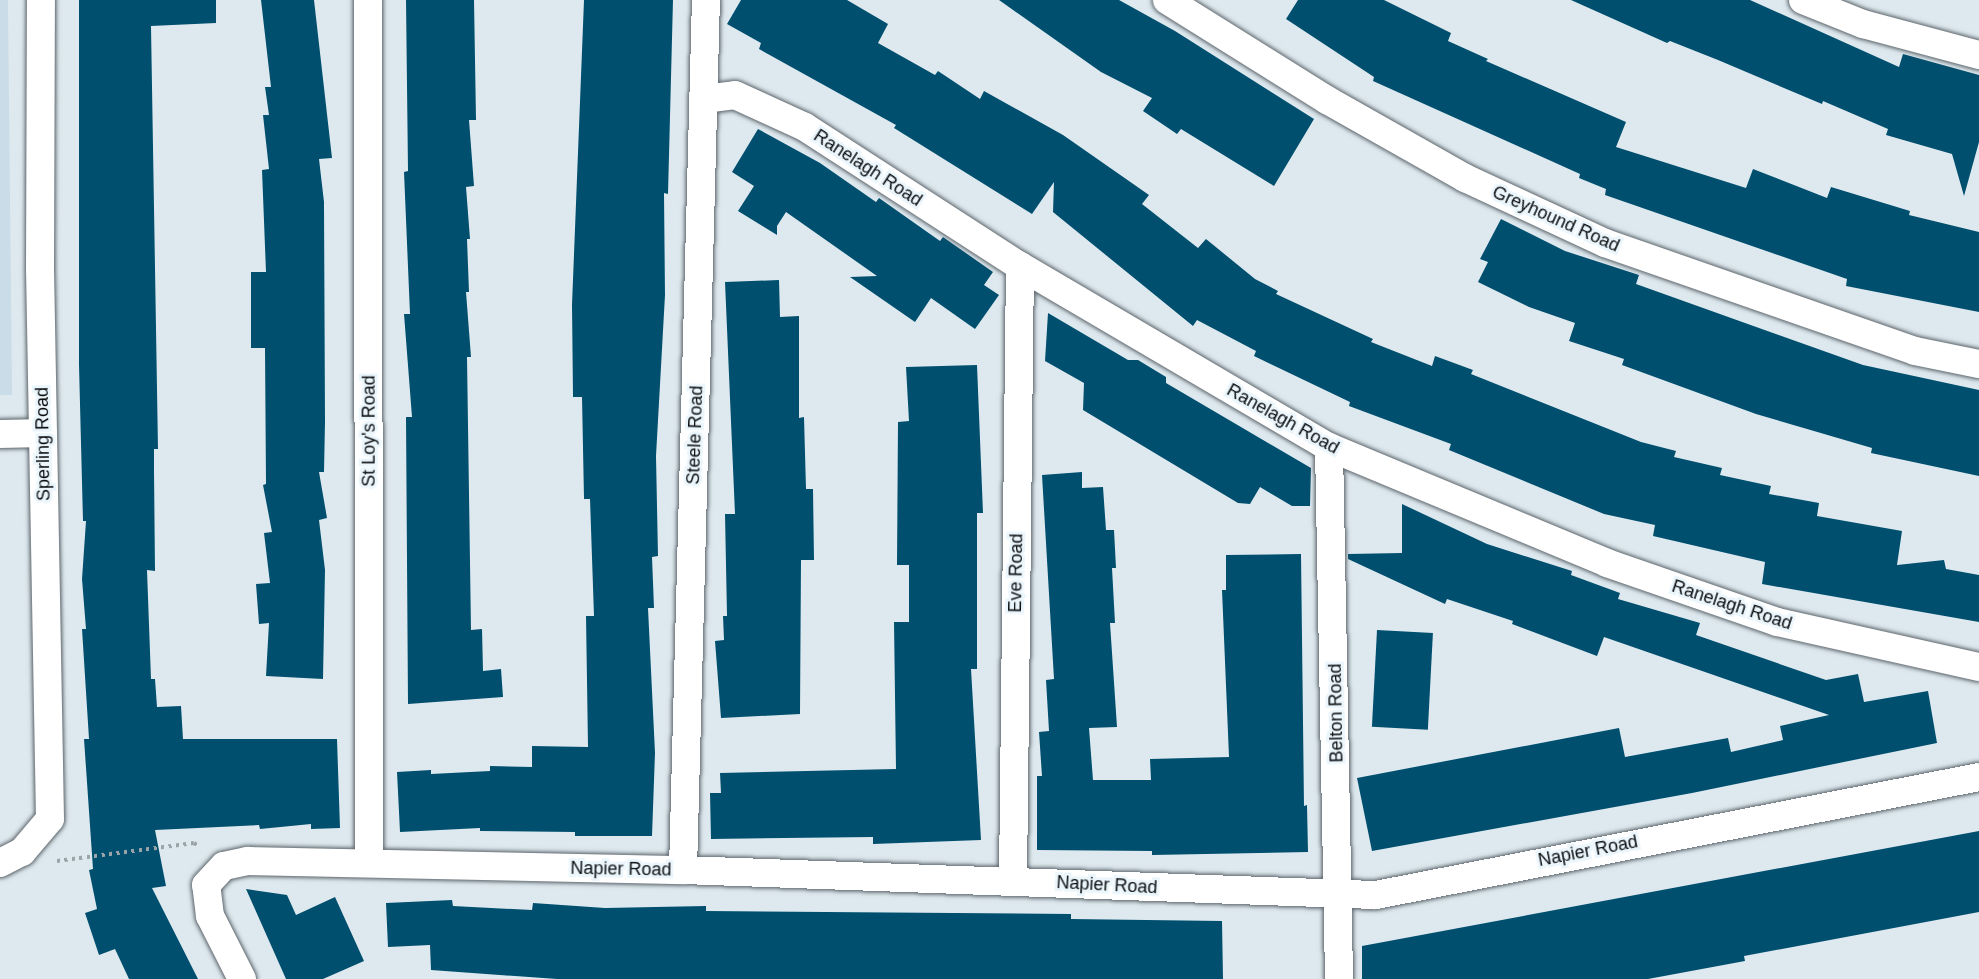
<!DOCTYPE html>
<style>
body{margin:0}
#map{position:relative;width:1979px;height:979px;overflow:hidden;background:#dee9ef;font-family:Helvetica,sans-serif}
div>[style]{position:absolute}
.built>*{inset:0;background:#cadce7}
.building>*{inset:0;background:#004f6e;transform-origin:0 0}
.path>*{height:4px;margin-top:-2px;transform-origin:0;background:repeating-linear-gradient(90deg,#9ba4a9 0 3px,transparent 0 7.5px)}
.roads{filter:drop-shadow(0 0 2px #5c656b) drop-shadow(0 0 2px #5c656b)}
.minor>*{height:28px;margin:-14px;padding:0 14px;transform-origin:14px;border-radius:14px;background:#fff}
span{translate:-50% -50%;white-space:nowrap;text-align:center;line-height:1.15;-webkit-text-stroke:6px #ebf6fc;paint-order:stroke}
.street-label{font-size:18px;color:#0a0d0f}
</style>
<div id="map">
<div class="built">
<div style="clip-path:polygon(0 0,8px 0,12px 395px,0 395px)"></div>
</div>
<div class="building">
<div style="clip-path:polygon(79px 0,216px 0,216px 23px,151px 26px,158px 449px,154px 449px,154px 470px,155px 571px,147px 570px,151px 679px,155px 679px,157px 707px,181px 706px,183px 739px,337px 739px,340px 828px,311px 829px,311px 824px,260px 829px,259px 825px,155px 830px,166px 886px,152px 888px,198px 979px,129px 979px,115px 949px,99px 955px,85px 913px,97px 909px,89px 870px,93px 869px,84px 739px,89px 739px,82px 629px,86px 629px,82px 579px,86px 521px,83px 521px,79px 365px)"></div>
<div style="clip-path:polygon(261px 0,314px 0,332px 158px,319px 159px,324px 202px,325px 422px,324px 472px,319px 472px,327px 518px,319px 520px,325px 570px,323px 679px,266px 676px,269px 623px,259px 624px,256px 584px,270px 583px,264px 533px,272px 532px,263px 485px,266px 484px,265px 348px,251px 348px,251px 272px,266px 272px,262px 170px,269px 169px,263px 115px,269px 115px,265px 87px,271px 87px)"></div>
<div style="clip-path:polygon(406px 0,474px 0,476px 120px,469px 120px,474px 186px,466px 187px,470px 239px,467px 239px,469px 292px,466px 292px,471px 357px,467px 357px,471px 630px,482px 629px,483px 671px,501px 669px,503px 697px,408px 704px,406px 417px,412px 417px,404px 314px,410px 314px,404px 172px,408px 171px)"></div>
<div style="clip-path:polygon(584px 0,673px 0,668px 194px,664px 193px,665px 295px,656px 456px,658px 556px,652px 557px,654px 608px,648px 608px,655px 753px,652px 836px,575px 836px,575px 832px,480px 831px,480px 828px,400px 832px,397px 772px,431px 770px,431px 774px,490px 771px,490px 766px,532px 767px,532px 746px,588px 747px,586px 616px,594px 616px,590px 499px,584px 499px,582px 397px,573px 397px,572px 305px)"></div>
<div style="clip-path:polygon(741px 0,847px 0,888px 24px,878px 43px,935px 75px,938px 71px,980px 99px,984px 91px,1063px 135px,1149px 195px,1142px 204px,1198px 248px,1206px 239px,1255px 279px,1278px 291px,1276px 294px,1373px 339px,1371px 342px,1432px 366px,1435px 356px,1473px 370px,1471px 374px,1641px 442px,1676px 451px,1674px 457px,1722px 468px,1720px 475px,1771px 486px,1769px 494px,1819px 503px,1817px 516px,1902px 531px,1897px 565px,1944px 560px,1946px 569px,1979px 575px,1979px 622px,1762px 584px,1765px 562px,1653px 536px,1655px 525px,1604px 514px,1449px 450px,1451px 444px,1349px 406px,1350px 402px,1254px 356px,1256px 351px,1197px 320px,1193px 326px,1053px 212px,1054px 182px,1032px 214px,894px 128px,896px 125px,759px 49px,761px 43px,727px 24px)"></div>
<div style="clip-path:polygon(999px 0,1119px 0,1175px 31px,1314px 119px,1274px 186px,1181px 129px,1177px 134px,1143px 111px,1152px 98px,1101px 72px)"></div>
<div style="clip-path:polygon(1298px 0,1384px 0,1451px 33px,1448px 41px,1488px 59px,1486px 61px,1626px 122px,1616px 147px,1746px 188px,1753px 169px,1827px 198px,1831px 187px,1910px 211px,1909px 215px,1979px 232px,1979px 312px,1846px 286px,1847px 279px,1605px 195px,1606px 189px,1579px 178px,1580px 174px,1373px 81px,1374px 77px,1286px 19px)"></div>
<div style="clip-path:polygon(1571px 0,1750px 0,1899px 67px,1903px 54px,1979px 75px,1979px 142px,1964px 196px,1952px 154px,1886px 135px,1888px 129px,1823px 101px,1822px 104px,1718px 60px,1670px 41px,1667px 43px)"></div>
<div style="clip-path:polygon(758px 129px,820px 163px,876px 202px,879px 198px,940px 241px,943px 237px,993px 272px,984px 285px,999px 295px,975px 329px,931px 298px,915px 322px,850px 277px,877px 276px,786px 212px,777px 226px,777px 235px,738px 211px,754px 186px,732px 172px)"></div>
<div style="clip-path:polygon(1501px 219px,1565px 251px,1639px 275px,1636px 284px,1863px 365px,1979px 390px,1979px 476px,1871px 453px,1872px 448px,1756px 414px,1622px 365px,1624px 359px,1569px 341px,1575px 323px,1529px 307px,1478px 282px,1488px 262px,1480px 259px)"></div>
<div style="clip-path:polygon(779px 280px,780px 317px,799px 316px,799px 418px,804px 417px,806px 489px,813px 489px,814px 560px,801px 560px,800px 714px,721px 718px,715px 641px,724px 640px,723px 616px,727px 616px,725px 514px,735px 514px,725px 282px)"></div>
<div style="clip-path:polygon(1048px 313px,1128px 360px,1138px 360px,1166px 377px,1166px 383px,1311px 468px,1310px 506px,1292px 506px,1260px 487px,1250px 504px,1238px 503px,1083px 410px,1084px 383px,1045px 361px)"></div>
<div style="clip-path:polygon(977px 365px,983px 513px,977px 513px,977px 669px,971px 669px,981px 840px,873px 844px,873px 837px,711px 839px,710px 793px,721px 793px,720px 773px,896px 769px,894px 622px,909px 622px,909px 565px,897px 565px,898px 422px,909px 421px,906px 367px)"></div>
<div style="clip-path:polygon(1082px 472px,1082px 488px,1103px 487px,1106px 530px,1114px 530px,1116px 568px,1112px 568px,1115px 623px,1110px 623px,1117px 727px,1089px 728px,1093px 780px,1151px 780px,1150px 759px,1229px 757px,1222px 590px,1226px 590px,1226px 555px,1301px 554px,1304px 806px,1307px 805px,1308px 852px,1152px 855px,1152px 851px,1037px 850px,1037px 776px,1042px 776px,1039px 732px,1049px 731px,1046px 680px,1054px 679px,1042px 475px)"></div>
<div style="clip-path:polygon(1402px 504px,1487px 544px,1572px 571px,1571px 575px,1620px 593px,1618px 599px,1700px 623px,1696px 635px,1826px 680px,1858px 674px,1864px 702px,1928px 691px,1937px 743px,1692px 793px,1372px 851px,1357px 778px,1619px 728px,1625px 757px,1728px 738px,1731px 752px,1783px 740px,1780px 726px,1829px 715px,1604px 637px,1597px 656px,1512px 624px,1513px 621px,1447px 599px,1445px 604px,1348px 559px,1348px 554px,1402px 553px)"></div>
<div style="left:1377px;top:630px;width:56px;height:97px;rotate:3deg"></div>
<div style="clip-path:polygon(1979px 831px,1979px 912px,1744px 956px,1745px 961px,1648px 979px,1362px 979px,1362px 946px)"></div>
<div style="clip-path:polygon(246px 889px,287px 895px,296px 915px,335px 897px,364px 961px,323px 979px,286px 979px)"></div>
<div style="clip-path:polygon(452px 900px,453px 906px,532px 910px,533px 903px,605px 908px,706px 906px,706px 911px,1071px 914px,1071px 919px,1222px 921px,1223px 979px,557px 979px,431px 970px,430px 945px,388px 947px,386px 903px)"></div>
</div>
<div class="path">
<div style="left:57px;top:861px;width:138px;rotate:-7.5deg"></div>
<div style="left:194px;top:843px;width:7px;rotate:34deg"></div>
</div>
<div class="roads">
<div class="minor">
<div style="left:368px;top:0;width:863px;rotate:89.93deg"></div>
<div style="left:1167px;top:0;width:189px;rotate:32deg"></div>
<div style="left:1327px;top:100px;width:159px;rotate:29.5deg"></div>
<div style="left:1465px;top:178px;width:154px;rotate:24.9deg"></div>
<div style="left:1605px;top:243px;width:328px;rotate:19.2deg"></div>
<div style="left:1915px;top:351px;width:65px;rotate:11.5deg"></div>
<div style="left:1803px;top:0;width:65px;rotate:21.8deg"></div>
<div style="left:1863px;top:24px;width:120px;rotate:15deg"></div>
<div style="left:704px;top:99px;width:31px;rotate:-7deg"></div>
<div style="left:735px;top:95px;width:77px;rotate:24.6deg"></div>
<div style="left:805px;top:127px;width:256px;rotate:32.9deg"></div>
<div style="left:1020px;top:266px;width:358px;rotate:30.4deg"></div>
<div style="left:1329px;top:447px;width:301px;rotate:22.6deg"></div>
<div style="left:1607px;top:563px;width:180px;rotate:19.1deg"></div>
<div style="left:1777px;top:622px;width:207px;rotate:12.6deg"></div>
<div style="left:0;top:434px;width:43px;rotate:-1.3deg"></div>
<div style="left:1329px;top:447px;width:532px;rotate:88.92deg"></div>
<div style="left:0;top:863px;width:25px;rotate:-27deg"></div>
<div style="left:22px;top:852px;width:43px;rotate:-49.7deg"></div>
<div style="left:50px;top:819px;width:551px;rotate:-91.04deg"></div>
<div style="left:40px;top:268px;width:268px;rotate:-89.8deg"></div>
<div style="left:683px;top:870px;width:870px;rotate:-88.49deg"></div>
<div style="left:1013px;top:881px;width:615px;rotate:-89.35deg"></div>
<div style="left:242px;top:979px;width:71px;rotate:-116.9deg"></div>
<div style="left:210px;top:916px;width:31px;rotate:-97deg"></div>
<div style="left:206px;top:885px;width:26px;rotate:-47deg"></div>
<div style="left:224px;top:866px;width:25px;rotate:-12deg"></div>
<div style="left:248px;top:861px;width:435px;rotate:1.2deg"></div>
<div style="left:683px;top:870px;width:693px;rotate:2.07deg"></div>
<div style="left:1376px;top:895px;width:614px;rotate:-11.07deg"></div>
</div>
</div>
<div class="street-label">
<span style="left:868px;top:168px;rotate:33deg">Ranelagh Road</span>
<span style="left:1556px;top:219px;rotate:24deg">Greyhound Road</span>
<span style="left:1283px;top:419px;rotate:29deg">Ranelagh Road</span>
<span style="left:369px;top:431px;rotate:-90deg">St Loy's Road</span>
<span style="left:695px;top:435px;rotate:-88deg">Steele Road</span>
<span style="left:43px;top:444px;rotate:-91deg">Sperling Road</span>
<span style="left:1016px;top:573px;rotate:-89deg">Eve Road</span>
<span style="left:1732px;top:605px;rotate:18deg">Ranelagh Road</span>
<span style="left:1336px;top:713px;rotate:-91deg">Belton Road</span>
<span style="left:1588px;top:851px;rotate:-11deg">Napier Road</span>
<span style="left:621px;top:869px;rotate:1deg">Napier Road</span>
<span style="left:1107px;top:885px;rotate:3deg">Napier Road</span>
</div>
</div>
